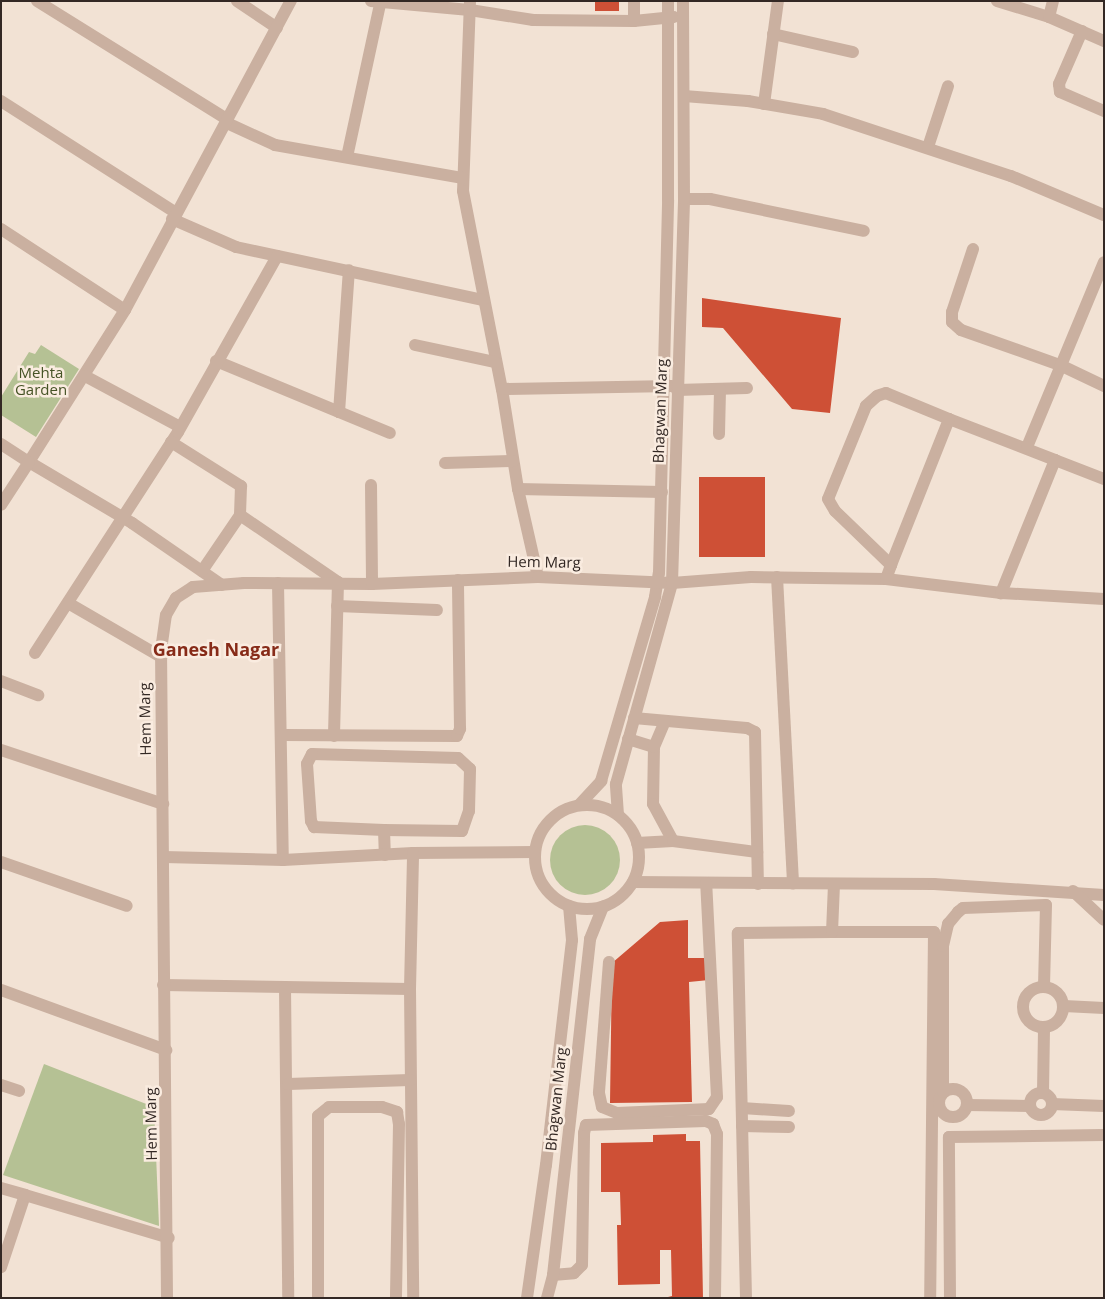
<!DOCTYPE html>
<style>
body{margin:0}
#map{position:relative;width:1105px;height:1299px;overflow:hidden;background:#f2e2d4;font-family:"Open Sans",sans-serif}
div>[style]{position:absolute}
.green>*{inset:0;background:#b5c194}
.round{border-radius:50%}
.building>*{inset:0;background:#ce5036;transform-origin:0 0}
.minor>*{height:12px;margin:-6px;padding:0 6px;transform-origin:6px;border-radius:6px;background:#cab0a0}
.minor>.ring{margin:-6px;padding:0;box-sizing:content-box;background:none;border:12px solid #cab0a0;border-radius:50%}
span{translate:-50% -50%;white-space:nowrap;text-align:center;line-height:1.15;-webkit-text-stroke:5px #faece0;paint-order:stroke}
.park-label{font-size:15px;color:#465326}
.street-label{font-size:15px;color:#332824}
.quarter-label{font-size:18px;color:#872b18;font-weight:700}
.frame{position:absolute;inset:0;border:2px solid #332824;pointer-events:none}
</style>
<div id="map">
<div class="green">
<div style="clip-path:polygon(41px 345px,79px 369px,36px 437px,1px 415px,1px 397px,29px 352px,35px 354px)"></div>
<div class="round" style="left:550px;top:825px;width:70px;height:70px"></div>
<div style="clip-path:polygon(44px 1064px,154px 1107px,159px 1226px,3px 1175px)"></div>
</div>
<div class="building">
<div style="left:595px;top:1px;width:24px;height:10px"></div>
<div style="clip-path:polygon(702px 298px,841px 318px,830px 413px,792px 409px,723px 328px,702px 327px)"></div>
<div style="left:699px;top:477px;width:66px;height:80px"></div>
<div style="clip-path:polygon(688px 920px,688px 958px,708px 958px,709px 980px,689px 982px,692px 1102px,610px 1103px,612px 963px,660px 922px)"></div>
<div style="clip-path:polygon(686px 1134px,686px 1141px,700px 1141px,703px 1298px,664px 1298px,672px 1296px,671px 1250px,660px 1250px,660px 1284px,618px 1285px,617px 1225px,621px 1225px,620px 1192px,601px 1192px,601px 1143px,653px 1142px,653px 1135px)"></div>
</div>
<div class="minor">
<div style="left:37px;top:1px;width:225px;rotate:31.9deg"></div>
<div style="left:237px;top:1px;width:48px;rotate:34deg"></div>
<div style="left:371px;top:1px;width:99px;rotate:5.2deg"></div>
<div style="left:470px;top:10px;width:64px;rotate:9deg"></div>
<div style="left:533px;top:20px;width:101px;rotate:0.6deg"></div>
<div style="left:634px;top:21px;width:40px;rotate:-5.7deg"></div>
<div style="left:470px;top:1px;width:190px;rotate:92.1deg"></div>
<div style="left:463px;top:191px;width:202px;rotate:78.9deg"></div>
<div style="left:502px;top:389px;width:101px;rotate:80.9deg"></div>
<div style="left:518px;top:489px;width:90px;rotate:77.2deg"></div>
<div style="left:634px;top:1px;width:20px;rotate:90deg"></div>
<div style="left:997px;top:1px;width:54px;rotate:17.1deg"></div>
<div style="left:1049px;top:17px;width:60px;rotate:23.6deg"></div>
<div style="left:1049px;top:17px;width:16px;rotate:-76deg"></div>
<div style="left:1082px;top:31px;width:58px;rotate:113.5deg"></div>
<div style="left:1059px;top:84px;width:8px;rotate:83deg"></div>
<div style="left:1060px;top:92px;width:48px;rotate:23.4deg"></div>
<div style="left:773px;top:34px;width:82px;rotate:12.7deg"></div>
<div style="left:684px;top:96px;width:64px;rotate:4.5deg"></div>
<div style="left:748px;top:101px;width:76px;rotate:9.8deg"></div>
<div style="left:823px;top:114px;width:198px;rotate:18.3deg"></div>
<div style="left:1011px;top:176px;width:101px;rotate:22.8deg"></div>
<div style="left:1px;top:101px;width:208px;rotate:32.6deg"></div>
<div style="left:764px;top:104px;width:104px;rotate:-82.3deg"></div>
<div style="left:227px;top:123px;width:53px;rotate:24.6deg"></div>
<div style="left:275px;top:145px;width:191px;rotate:10deg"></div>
<div style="left:928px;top:147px;width:64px;rotate:-71.8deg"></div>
<div style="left:347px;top:157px;width:157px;rotate:-77.8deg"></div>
<div style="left:684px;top:199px;width:26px"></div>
<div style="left:710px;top:199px;width:157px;rotate:11.7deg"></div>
<div style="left:172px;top:219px;width:70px;rotate:23.6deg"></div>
<div style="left:236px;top:247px;width:253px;rotate:12.1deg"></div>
<div style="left:1px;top:229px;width:148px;rotate:33.2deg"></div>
<div style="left:125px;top:310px;width:180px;rotate:122.3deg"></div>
<div style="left:29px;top:462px;width:120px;rotate:30.6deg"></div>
<div style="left:132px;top:523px;width:109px;rotate:34.6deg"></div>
<div style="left:973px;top:249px;width:66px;rotate:108.4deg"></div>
<div style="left:952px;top:312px;width:10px;rotate:90deg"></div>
<div style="left:952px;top:322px;width:12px;rotate:42deg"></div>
<div style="left:961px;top:330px;width:105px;rotate:19.5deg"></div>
<div style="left:1060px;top:365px;width:49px;rotate:25.5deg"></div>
<div style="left:125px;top:310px;width:351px;rotate:-61.8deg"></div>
<div style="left:415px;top:345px;width:82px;rotate:12deg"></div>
<div style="left:216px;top:361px;width:133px;rotate:22.5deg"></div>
<div style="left:339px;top:412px;width:142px;rotate:-86deg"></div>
<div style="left:85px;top:376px;width:108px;rotate:28.2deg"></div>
<div style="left:502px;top:389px;width:170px;rotate:-1deg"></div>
<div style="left:677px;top:390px;width:70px;rotate:-1.6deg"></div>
<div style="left:339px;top:412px;width:55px;rotate:22.4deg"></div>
<div style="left:949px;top:419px;width:114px;rotate:21.1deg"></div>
<div style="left:1055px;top:460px;width:144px;rotate:112.1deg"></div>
<div style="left:719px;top:434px;width:45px;rotate:-88.7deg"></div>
<div style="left:171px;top:442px;width:83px;rotate:32.2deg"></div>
<div style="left:241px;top:486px;width:29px;rotate:92deg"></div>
<div style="left:1px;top:444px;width:33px;rotate:33deg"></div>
<div style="left:29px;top:462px;width:51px;rotate:123.1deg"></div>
<div style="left:1027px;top:447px;width:200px;rotate:-67.4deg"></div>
<div style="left:1055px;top:460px;width:53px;rotate:21.2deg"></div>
<div style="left:445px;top:463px;width:68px;rotate:-1.7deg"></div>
<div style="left:371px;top:485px;width:99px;rotate:89.4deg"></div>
<div style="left:518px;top:489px;width:144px;rotate:1.2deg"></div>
<div style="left:202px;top:571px;width:68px;rotate:-55.8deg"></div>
<div style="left:240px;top:515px;width:119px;rotate:34.4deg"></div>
<div style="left:338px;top:582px;width:154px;rotate:91.5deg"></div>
<div style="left:777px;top:577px;width:307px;rotate:87deg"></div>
<div style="left:886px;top:579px;width:15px;rotate:-70deg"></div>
<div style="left:891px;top:565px;width:157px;rotate:-68.3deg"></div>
<div style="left:949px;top:419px;width:68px;rotate:-157.6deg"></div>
<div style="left:886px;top:393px;width:9px;rotate:162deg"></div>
<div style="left:877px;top:396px;width:15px;rotate:138deg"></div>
<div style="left:866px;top:406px;width:100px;rotate:112.2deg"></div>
<div style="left:828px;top:499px;width:14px;rotate:60deg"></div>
<div style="left:835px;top:511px;width:78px;rotate:44deg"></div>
<div style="left:278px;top:583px;width:277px;rotate:89deg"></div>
<div style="left:68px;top:603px;width:108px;rotate:30.1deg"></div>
<div style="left:337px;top:606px;width:100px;rotate:2.3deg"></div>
<div style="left:35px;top:653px;width:263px;rotate:-57.1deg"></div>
<div style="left:178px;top:432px;width:202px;rotate:-60.6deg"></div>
<div style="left:1px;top:681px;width:40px;rotate:21deg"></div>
<div style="left:634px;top:718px;width:113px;rotate:5.1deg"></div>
<div style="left:747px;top:728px;width:9px;rotate:27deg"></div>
<div style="left:755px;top:732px;width:152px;rotate:88.9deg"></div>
<div style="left:283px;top:735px;width:174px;rotate:0.3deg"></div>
<div style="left:457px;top:736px;width:8px;rotate:-67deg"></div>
<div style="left:460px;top:729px;width:149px;rotate:-90.8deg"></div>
<div style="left:628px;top:739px;width:27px;rotate:17deg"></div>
<div style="left:654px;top:747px;width:57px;rotate:91deg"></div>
<div style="left:653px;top:804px;width:42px;rotate:61.6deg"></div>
<div style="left:654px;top:747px;width:28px;rotate:-67deg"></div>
<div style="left:1px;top:750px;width:171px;rotate:18.4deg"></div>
<div style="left:579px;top:805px;width:33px;rotate:-47deg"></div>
<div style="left:601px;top:781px;width:192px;rotate:-73.6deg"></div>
<div style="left:655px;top:597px;width:24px;rotate:-81deg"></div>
<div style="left:659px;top:573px;width:373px;rotate:-88.6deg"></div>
<div style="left:668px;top:200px;width:199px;rotate:-90deg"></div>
<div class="ring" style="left:535px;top:805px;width:92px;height:92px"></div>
<div style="left:618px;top:815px;width:31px;rotate:-94deg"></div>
<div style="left:616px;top:784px;width:209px;rotate:-74.4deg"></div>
<div style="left:672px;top:583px;width:384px;rotate:-88.2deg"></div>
<div style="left:684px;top:199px;width:198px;rotate:-90.3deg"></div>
<div style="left:384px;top:830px;width:78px;rotate:0.7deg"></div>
<div style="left:462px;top:831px;width:21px;rotate:-71deg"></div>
<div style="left:469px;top:811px;width:42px;rotate:-88.6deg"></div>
<div style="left:470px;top:769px;width:16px;rotate:-137deg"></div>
<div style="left:458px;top:758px;width:146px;rotate:-178.4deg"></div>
<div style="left:312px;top:754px;width:11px;rotate:117deg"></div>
<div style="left:307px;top:764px;width:57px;rotate:86deg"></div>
<div style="left:311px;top:821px;width:7px;rotate:63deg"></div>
<div style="left:314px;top:827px;width:70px;rotate:2.5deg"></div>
<div style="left:384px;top:830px;width:25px;rotate:88deg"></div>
<div style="left:637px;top:843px;width:36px;rotate:-3deg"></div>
<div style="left:673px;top:841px;width:85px;rotate:7.5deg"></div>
<div style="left:164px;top:857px;width:119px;rotate:1.4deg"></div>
<div style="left:283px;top:860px;width:130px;rotate:-3.1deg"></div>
<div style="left:413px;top:853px;width:121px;rotate:-0.5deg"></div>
<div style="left:1px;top:862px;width:133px;rotate:19.2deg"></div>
<div style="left:633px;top:882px;width:301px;rotate:0.4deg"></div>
<div style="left:934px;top:884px;width:170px;rotate:3.7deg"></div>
<div style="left:1073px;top:891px;width:42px;rotate:43.1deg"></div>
<div style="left:832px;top:932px;width:102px"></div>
<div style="left:934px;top:932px;width:366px;rotate:90.6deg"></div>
<div style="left:609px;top:962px;width:131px;rotate:94.4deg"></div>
<div style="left:599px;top:1093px;width:14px;rotate:78deg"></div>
<div style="left:602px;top:1107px;width:16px;rotate:22deg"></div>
<div style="left:617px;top:1113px;width:92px;rotate:-2.5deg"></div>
<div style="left:709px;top:1109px;width:14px;rotate:-56deg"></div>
<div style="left:717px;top:1097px;width:214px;rotate:-92.9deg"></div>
<div style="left:163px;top:985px;width:247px;rotate:0.9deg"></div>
<div style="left:410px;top:989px;width:136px;rotate:-88.7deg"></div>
<div class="ring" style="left:1023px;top:987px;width:28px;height:28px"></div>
<div style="left:285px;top:987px;width:311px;rotate:89.4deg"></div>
<div style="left:410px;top:989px;width:309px;rotate:89.4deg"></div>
<div style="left:1px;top:990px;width:176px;rotate:20deg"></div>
<div style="left:1064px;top:1006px;width:40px;rotate:2.9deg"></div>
<div style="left:288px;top:1084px;width:122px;rotate:-1.9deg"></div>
<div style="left:1px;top:1085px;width:19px;rotate:18deg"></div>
<div class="ring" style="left:939px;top:1089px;width:16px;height:16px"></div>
<div style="left:943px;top:1092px;width:146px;rotate:-90deg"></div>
<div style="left:943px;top:946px;width:23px;rotate:-77deg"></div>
<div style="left:948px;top:924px;width:16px;rotate:-50deg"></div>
<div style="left:958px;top:912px;width:6px;rotate:-39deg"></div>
<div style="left:963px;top:908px;width:83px;rotate:-2.1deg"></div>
<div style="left:1046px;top:905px;width:82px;rotate:91.4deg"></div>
<div class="ring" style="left:1030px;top:1093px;width:10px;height:10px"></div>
<div style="left:1043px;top:1093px;width:65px;rotate:-89.1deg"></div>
<div style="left:1052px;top:1104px;width:52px;rotate:2.2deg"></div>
<div style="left:967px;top:1105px;width:63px;rotate:0.9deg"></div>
<div style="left:742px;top:1108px;width:47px;rotate:3.7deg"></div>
<div style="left:742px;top:1126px;width:47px;rotate:1.2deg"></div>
<div style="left:1px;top:1188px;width:25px;rotate:16deg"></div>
<div style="left:25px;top:1195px;width:76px;rotate:108.4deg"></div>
<div style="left:25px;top:1195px;width:150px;rotate:16.6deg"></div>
<div style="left:553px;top:1275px;width:21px;rotate:-5deg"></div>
<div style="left:574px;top:1273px;width:11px;rotate:-45deg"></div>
<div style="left:582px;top:1265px;width:132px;rotate:-89.1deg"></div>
<div style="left:584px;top:1133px;width:8px;rotate:-76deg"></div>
<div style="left:586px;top:1125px;width:120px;rotate:-1.9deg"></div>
<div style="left:706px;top:1121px;width:8px;rotate:23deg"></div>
<div style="left:713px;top:1124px;width:11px;rotate:68deg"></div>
<div style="left:717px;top:1134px;width:164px;rotate:90.7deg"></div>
<div style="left:167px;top:1298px;width:648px;rotate:-90.53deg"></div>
<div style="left:161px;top:650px;width:35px;rotate:-82deg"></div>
<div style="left:166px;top:615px;width:20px;rotate:-60deg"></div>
<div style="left:176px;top:598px;width:20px;rotate:-33deg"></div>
<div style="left:193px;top:587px;width:51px;rotate:-4.5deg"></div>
<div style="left:244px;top:583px;width:128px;rotate:0.4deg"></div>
<div style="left:372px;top:584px;width:166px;rotate:-2.4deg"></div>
<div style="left:538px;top:577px;width:134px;rotate:2.6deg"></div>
<div style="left:672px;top:583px;width:79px;rotate:-4.3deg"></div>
<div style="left:751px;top:577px;width:135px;rotate:0.8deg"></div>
<div style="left:886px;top:579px;width:116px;rotate:6.9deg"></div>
<div style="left:1001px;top:593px;width:103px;rotate:3.3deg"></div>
<div style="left:318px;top:1298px;width:182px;rotate:-90deg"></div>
<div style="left:318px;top:1116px;width:14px;rotate:-39deg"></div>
<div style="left:329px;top:1107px;width:53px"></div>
<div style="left:382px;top:1107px;width:16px;rotate:18deg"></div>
<div style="left:397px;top:1112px;width:12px;rotate:81deg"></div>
<div style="left:399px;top:1124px;width:174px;rotate:91deg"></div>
<div style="left:527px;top:1298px;width:134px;rotate:-81.9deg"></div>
<div style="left:546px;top:1165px;width:226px;rotate:-83.4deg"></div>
<div style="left:572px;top:940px;width:34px;rotate:-95deg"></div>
<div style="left:547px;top:1298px;width:24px;rotate:-75deg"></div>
<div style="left:553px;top:1275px;width:338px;rotate:-83.7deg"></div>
<div style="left:590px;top:939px;width:35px;rotate:-68deg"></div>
<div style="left:746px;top:1298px;width:365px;rotate:-91.3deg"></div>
<div style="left:738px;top:933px;width:94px;rotate:-0.6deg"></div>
<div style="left:832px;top:932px;width:47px;rotate:-87.6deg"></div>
<div style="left:950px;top:1298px;width:161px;rotate:-90.4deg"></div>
<div style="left:949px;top:1137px;width:155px;rotate:-0.7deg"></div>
</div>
<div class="park-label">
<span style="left:41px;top:381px">Mehta<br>Garden</span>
</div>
<div class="street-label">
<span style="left:660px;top:411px;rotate:-88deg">Bhagwan Marg</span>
<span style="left:544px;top:562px;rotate:1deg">Hem Marg</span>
<span style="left:145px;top:719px;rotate:-91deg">Hem Marg</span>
<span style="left:556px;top:1099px;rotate:-84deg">Bhagwan Marg</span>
<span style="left:151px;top:1124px;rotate:-91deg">Hem Marg</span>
</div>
<div class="quarter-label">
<span style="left:216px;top:649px">Ganesh Nagar</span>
</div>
<div class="frame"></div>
</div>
